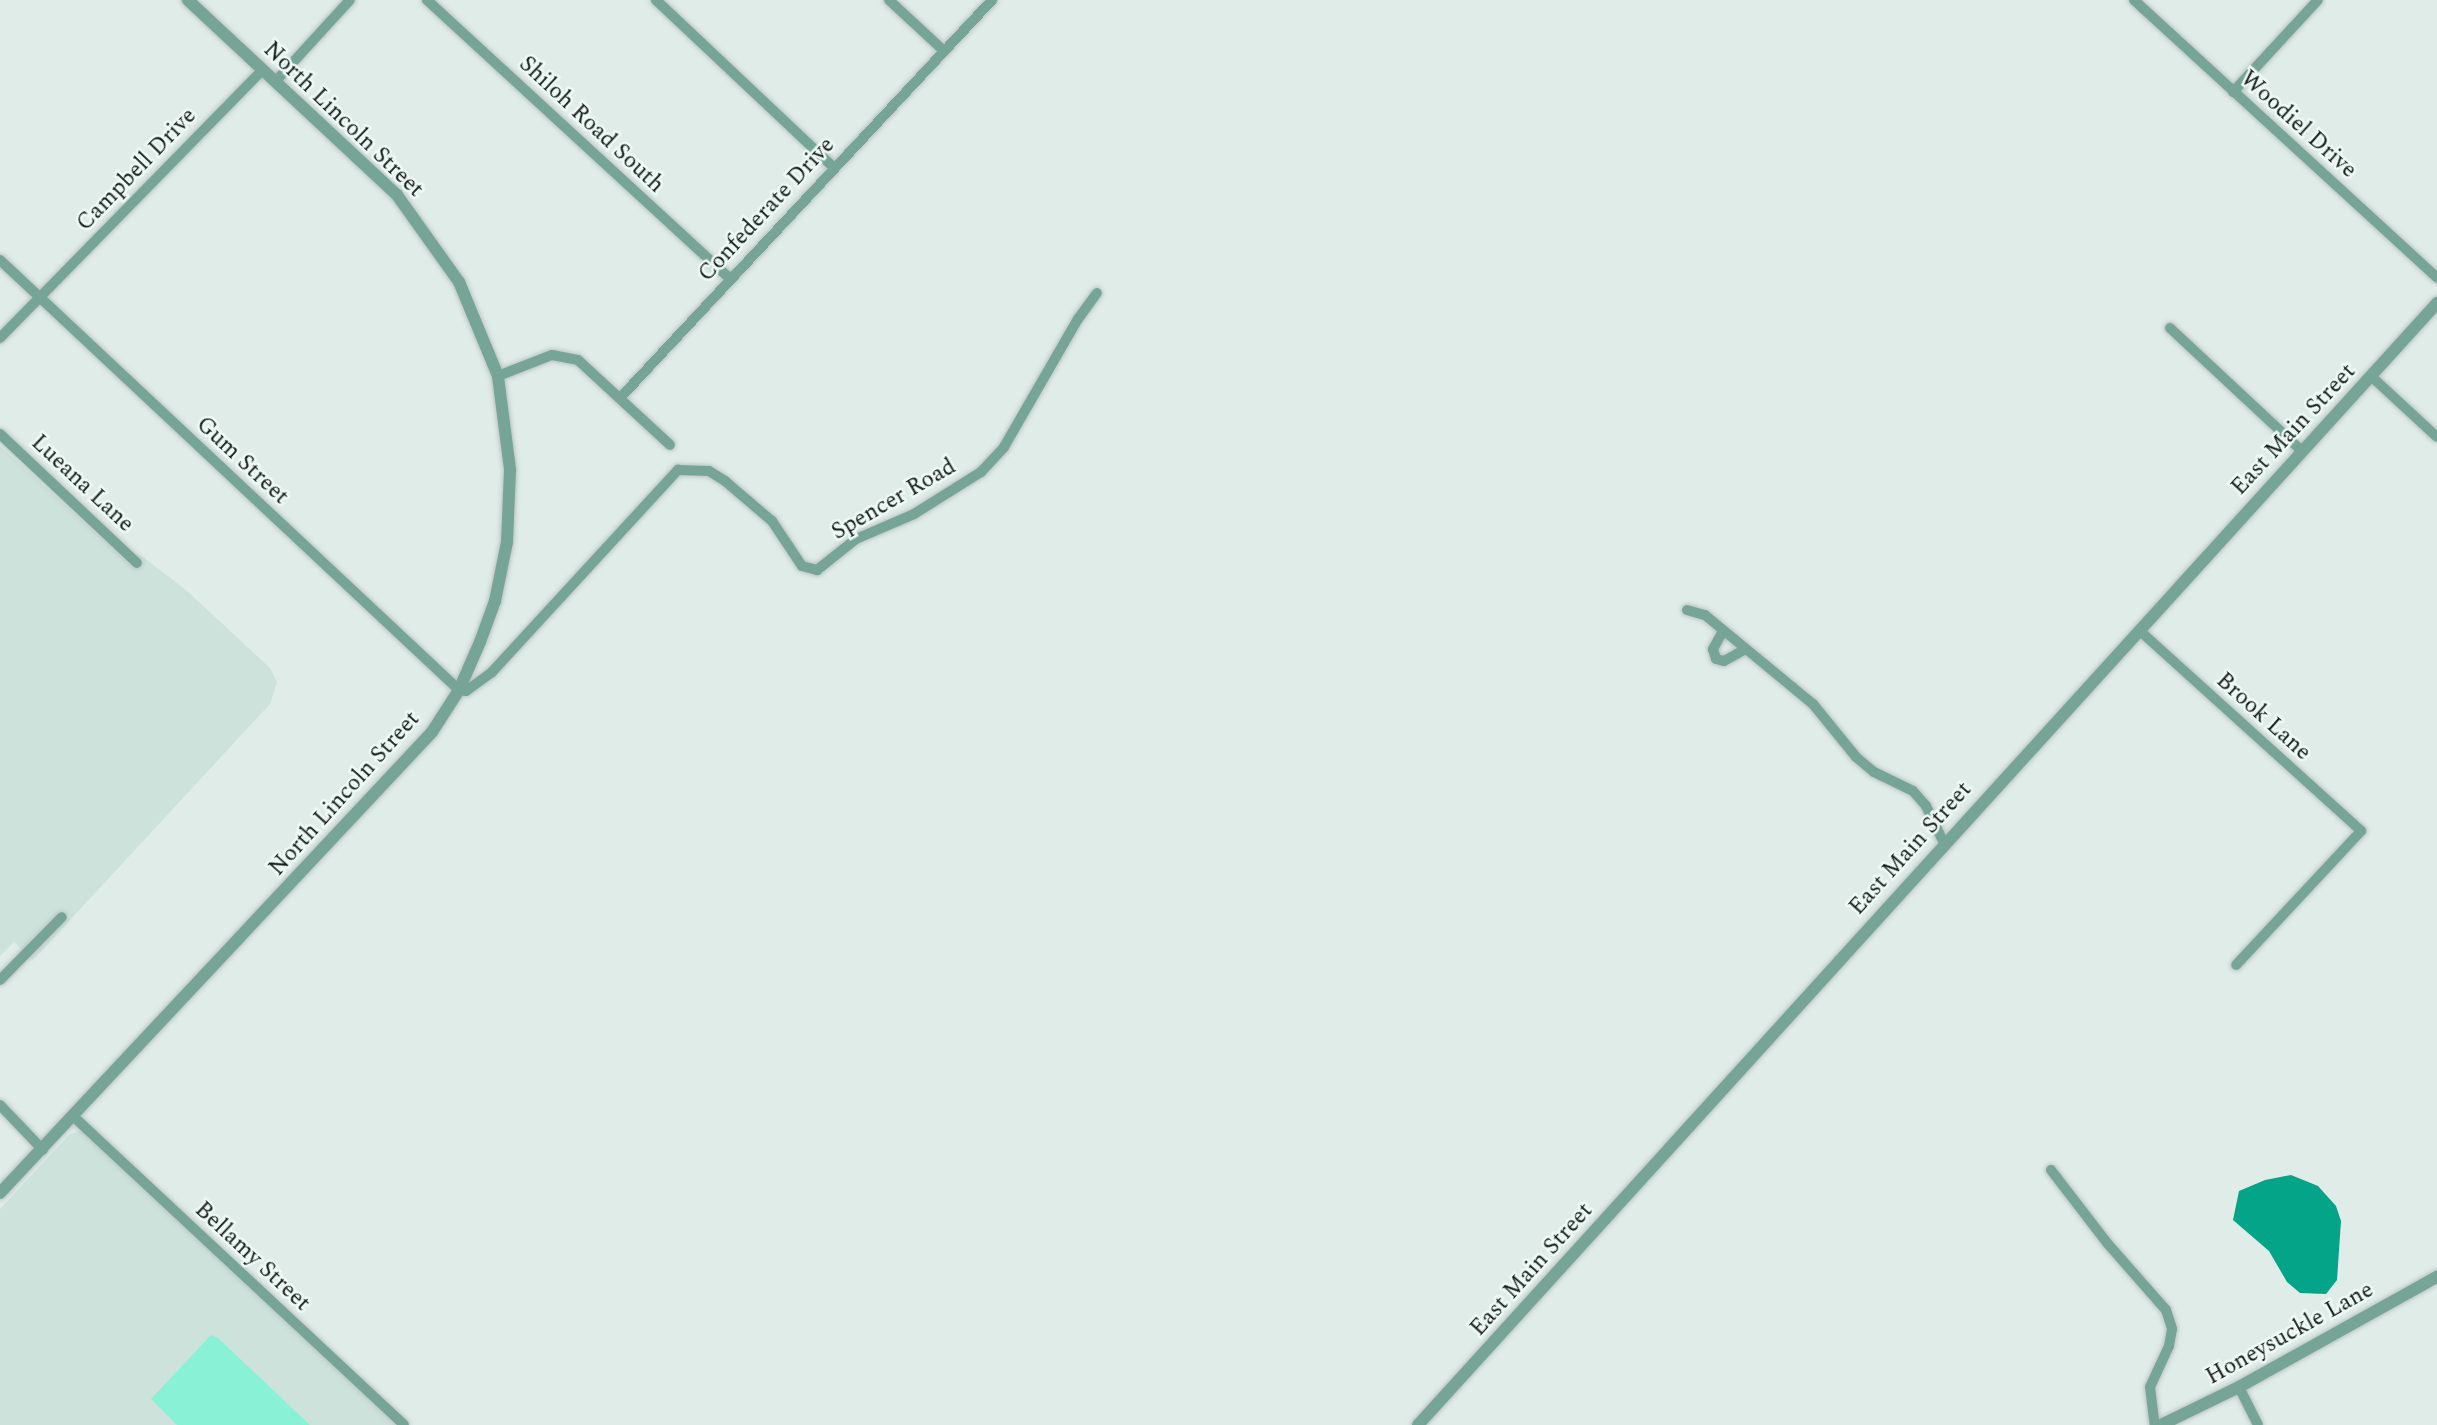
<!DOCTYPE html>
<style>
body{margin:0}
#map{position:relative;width:2437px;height:1425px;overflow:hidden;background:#e0ece8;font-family:Spectral,serif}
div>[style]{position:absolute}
.built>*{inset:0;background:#cce2db}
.green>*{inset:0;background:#89f1d6}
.water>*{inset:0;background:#03a488}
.roads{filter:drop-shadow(0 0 2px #bbc6c3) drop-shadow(0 0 2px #bbc6c3)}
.minor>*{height:10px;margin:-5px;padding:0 5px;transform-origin:5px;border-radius:5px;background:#76a597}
.tertiary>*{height:12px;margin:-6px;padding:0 6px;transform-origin:6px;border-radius:6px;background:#76a597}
span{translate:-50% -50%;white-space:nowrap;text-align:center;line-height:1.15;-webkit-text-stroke:5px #edfaf5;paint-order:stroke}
.street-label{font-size:23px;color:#151a18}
</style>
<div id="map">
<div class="built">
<div style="clip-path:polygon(0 446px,130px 564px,139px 554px,186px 590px,270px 668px,277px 682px,270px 704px,33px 960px,14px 942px,0 956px)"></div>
<div style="clip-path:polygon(82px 1130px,400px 1425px,0 1425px,0 1209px,69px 1135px)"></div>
</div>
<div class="green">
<div style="clip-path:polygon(211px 1335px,218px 1338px,310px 1425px,177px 1425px,151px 1399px)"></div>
</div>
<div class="water">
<div style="clip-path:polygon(2291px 1175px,2318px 1186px,2336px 1206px,2341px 1221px,2337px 1280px,2326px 1294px,2300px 1293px,2287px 1282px,2269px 1251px,2233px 1220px,2239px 1191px,2265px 1180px)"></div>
</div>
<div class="roads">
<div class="minor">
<div style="left:427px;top:0;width:410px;rotate:42.6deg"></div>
<div style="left:656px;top:0;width:243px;rotate:43.3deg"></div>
<div style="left:889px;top:0;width:75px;rotate:42.8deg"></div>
<div style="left:2134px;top:0;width:411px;rotate:42.5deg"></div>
<div style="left:275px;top:82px;width:111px;rotate:-47.6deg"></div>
<div style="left:2233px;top:92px;width:125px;rotate:-47.3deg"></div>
<div style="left:0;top:260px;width:629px;rotate:43.13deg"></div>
<div style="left:459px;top:690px;width:7px;rotate:8deg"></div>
<div style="left:466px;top:691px;width:32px;rotate:-36deg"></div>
<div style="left:492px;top:672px;width:275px;rotate:-47.4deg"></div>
<div style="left:678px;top:470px;width:31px;rotate:2deg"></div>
<div style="left:709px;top:471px;width:19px;rotate:32deg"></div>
<div style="left:725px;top:481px;width:62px;rotate:40.4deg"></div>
<div style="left:772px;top:521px;width:54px;rotate:56.3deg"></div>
<div style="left:802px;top:566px;width:16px;rotate:15deg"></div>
<div style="left:817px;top:570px;width:50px;rotate:-38.5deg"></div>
<div style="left:856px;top:539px;width:63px;rotate:-23.3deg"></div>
<div style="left:914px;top:514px;width:79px;rotate:-32.1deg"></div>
<div style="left:981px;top:472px;width:34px;rotate:-47deg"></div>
<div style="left:1004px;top:447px;width:148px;rotate:-60deg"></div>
<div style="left:1078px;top:319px;width:32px;rotate:-54deg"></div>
<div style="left:2170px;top:328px;width:180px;rotate:43deg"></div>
<div style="left:0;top:338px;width:375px;rotate:-45.6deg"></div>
<div style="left:498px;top:376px;width:58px;rotate:-21.3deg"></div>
<div style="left:552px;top:355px;width:26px;rotate:11deg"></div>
<div style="left:578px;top:360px;width:125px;rotate:42.7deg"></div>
<div style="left:2372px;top:377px;width:88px;rotate:42.7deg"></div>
<div style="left:620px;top:398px;width:545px;rotate:-46.93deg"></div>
<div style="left:0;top:434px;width:188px;rotate:43.3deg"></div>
<div style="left:1687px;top:610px;width:19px;rotate:16deg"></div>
<div style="left:1705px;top:615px;width:140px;rotate:39.5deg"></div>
<div style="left:1813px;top:704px;width:68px;rotate:50.9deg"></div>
<div style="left:1856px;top:757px;width:23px;rotate:40deg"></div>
<div style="left:1874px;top:772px;width:43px;rotate:26deg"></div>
<div style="left:1913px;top:791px;width:20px;rotate:49deg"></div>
<div style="left:1926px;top:806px;width:41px;rotate:64.1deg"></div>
<div style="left:1723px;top:631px;width:21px;rotate:119deg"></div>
<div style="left:1713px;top:649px;width:10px;rotate:73deg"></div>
<div style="left:1716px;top:659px;width:8px;rotate:14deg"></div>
<div style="left:1724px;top:661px;width:23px;rotate:-29deg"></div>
<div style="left:2140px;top:631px;width:298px;rotate:42.1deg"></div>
<div style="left:2361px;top:831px;width:183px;rotate:133deg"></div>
<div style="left:0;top:980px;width:88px;rotate:-45.5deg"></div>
<div style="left:0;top:1105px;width:62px;rotate:46.3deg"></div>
<div style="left:74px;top:1117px;width:451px;rotate:43deg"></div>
<div style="left:2051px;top:1170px;width:93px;rotate:52.4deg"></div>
<div style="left:2108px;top:1244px;width:88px;rotate:48.7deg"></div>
<div style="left:2166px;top:1310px;width:20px;rotate:72deg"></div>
<div style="left:2172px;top:1329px;width:17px;rotate:100deg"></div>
<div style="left:2169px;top:1346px;width:45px;rotate:114.9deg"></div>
<div style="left:2150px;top:1387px;width:38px;rotate:83deg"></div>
<div style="left:2239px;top:1387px;width:42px;rotate:63.4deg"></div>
</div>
<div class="tertiary">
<div style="left:0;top:1193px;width:632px;rotate:-46.86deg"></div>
<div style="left:432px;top:732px;width:50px;rotate:-57.3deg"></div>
<div style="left:459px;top:690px;width:52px;rotate:-66.4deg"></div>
<div style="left:480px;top:642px;width:44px;rotate:-69.9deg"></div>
<div style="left:495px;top:601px;width:60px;rotate:-78.5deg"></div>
<div style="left:507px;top:542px;width:73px;rotate:-87.6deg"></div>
<div style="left:510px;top:469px;width:94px;rotate:-97.4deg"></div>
<div style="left:498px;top:376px;width:102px;rotate:-112.5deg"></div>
<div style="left:459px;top:282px;width:107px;rotate:-125.5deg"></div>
<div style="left:397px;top:195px;width:286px;rotate:-137deg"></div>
<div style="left:1418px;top:1425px;width:1516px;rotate:-47.75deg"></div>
<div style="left:2161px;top:1425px;width:87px;rotate:-26deg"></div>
<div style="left:2239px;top:1387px;width:227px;rotate:-29.1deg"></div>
</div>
</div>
<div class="street-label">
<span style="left:343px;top:120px;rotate:44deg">North Lincoln Street</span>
<span style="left:591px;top:125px;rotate:43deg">Shiloh Road South</span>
<span style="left:2298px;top:125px;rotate:42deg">Woodiel Drive</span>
<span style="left:137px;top:170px;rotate:-46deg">Campbell Drive</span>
<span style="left:767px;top:210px;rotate:-47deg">Confederate Drive</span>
<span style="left:2294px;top:430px;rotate:-47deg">East Main Street</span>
<span style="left:242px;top:461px;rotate:43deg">Gum Street</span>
<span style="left:82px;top:484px;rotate:43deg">Lueana Lane</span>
<span style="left:894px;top:500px;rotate:-30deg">Spencer Road</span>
<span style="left:2263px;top:717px;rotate:42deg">Brook Lane</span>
<span style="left:345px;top:794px;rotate:-48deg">North Lincoln Street</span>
<span style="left:1911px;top:849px;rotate:-48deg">East Main Street</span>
<span style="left:252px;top:1257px;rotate:43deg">Bellamy Street</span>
<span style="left:1532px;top:1270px;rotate:-48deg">East Main Street</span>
<span style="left:2290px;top:1334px;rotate:-29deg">Honeysuckle Lane</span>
</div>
</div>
